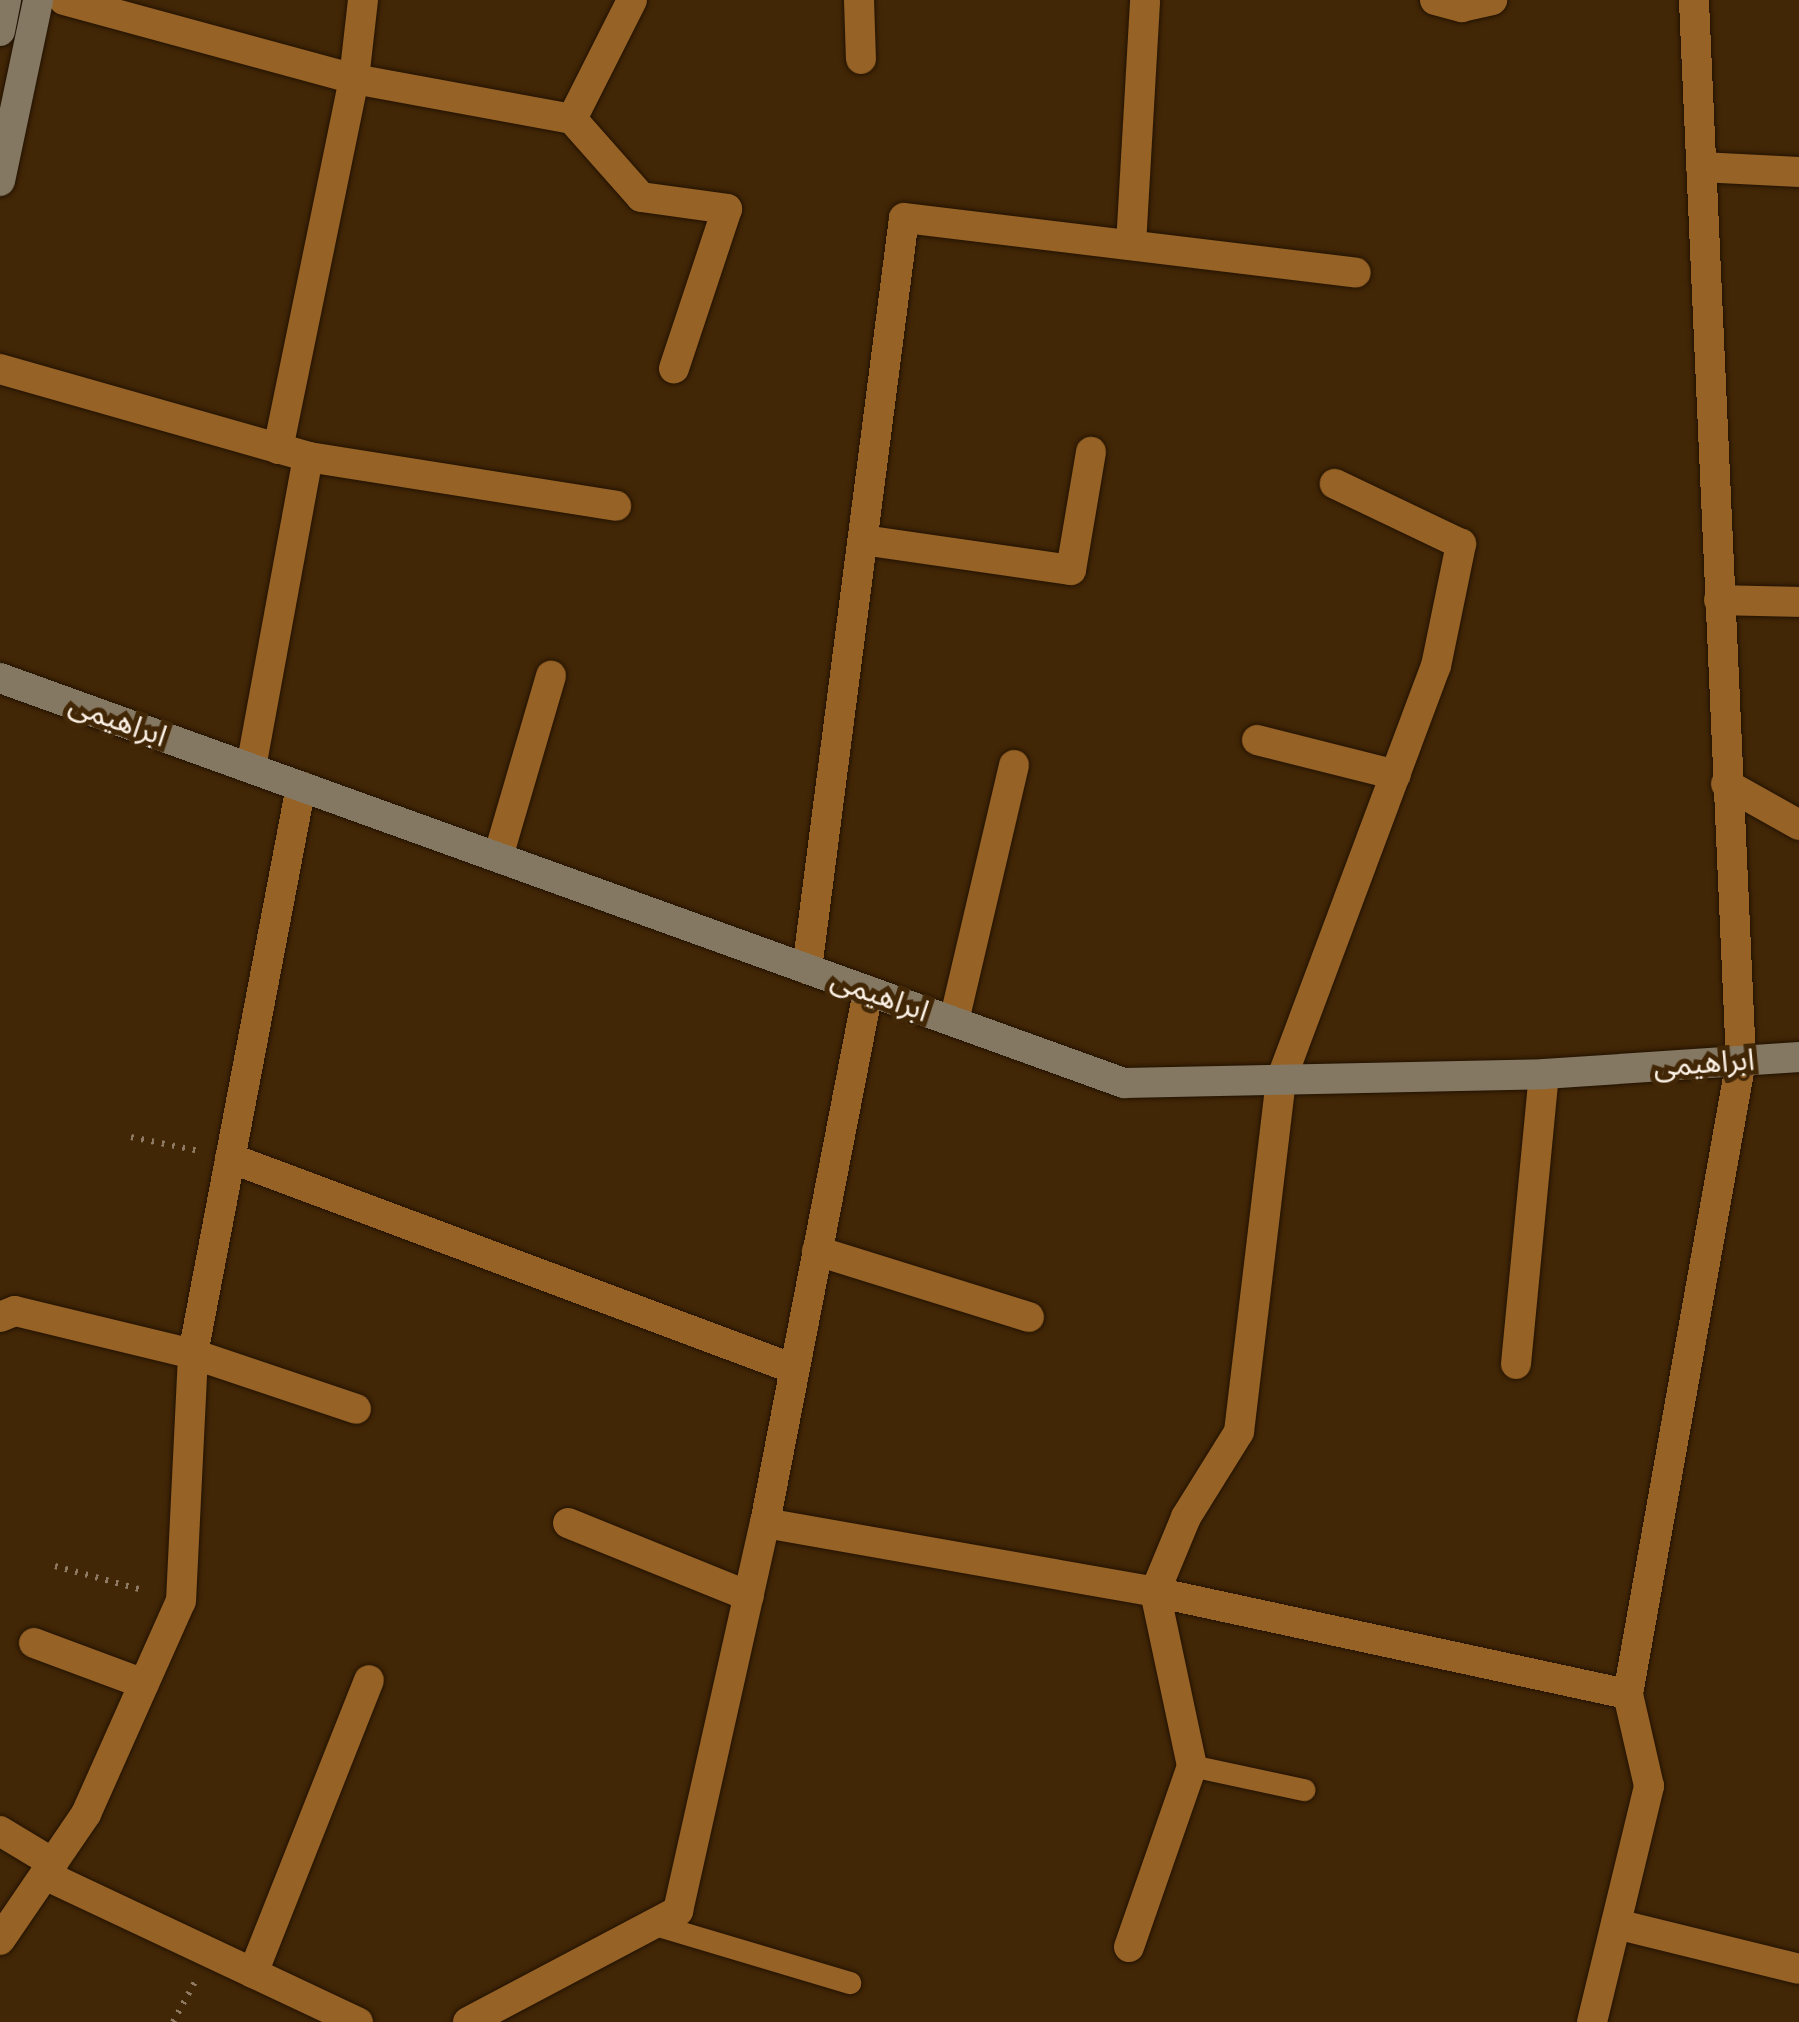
<!DOCTYPE html>
<meta charset="utf-8">
<style>
body{margin:0}
#map{position:relative;width:1799px;height:2022px;overflow:hidden;background:#422706;font-family:Roboto,"Noto Sans Arabic",sans-serif}
div>[style]{position:absolute}
.path>*{height:6px;margin-top:-3px;transform-origin:0;background:repeating-linear-gradient(90deg,#8e7a62 0 2.5px,transparent 0 10.5px)}
.roads{filter:drop-shadow(0 0 2px #221202) drop-shadow(0 0 2px #221202)}
.service>*{height:22px;margin:-11px;padding:0 11px;transform-origin:11px;border-radius:11px;background:#966225}
.minor>*{height:30px;margin:-15px;padding:0 15px;transform-origin:15px;border-radius:15px;background:#966225}
.secondary>*{height:30px;margin:-15px;padding:0 15px;transform-origin:15px;border-radius:15px;background:#857862}
span{translate:-50% -50%;white-space:nowrap;text-align:center;line-height:1.15;-webkit-text-stroke:10px #422706;paint-order:stroke}
.street-label{font-size:30px;color:#fbf0e4}
</style>
<div id="map">
<div class="path">
<div style="left:131px;top:1137px;width:69px;rotate:11.6deg"></div>
<div style="left:55px;top:1566px;width:94px;rotate:15.4deg"></div>
<div style="left:173px;top:2022px;width:48px;rotate:-61.3deg"></div>
</div>
<div class="roads">
<div class="service">
<div style="left:1192px;top:1766px;width:115px;rotate:12.1deg"></div>
<div style="left:652px;top:1924px;width:207px;rotate:16.6deg"></div>
</div>
<div class="minor">
<div style="left:64px;top:0;width:301px;rotate:15.2deg"></div>
<div style="left:354px;top:79px;width:222px;rotate:10.4deg"></div>
<div style="left:572px;top:119px;width:133px;rotate:-63.2deg"></div>
<div style="left:859px;top:0;width:59px;rotate:88.1deg"></div>
<div style="left:1435px;top:0;width:28px;rotate:15deg"></div>
<div style="left:1462px;top:7px;width:31px;rotate:-13deg"></div>
<div style="left:572px;top:119px;width:104px;rotate:48.5deg"></div>
<div style="left:641px;top:197px;width:87px;rotate:7.9deg"></div>
<div style="left:727px;top:209px;width:168px;rotate:108.4deg"></div>
<div style="left:1701px;top:167px;width:98px;rotate:2.9deg"></div>
<div style="left:1131px;top:245px;width:245px;rotate:-86.7deg"></div>
<div style="left:0;top:369px;width:320px;rotate:15.9deg"></div>
<div style="left:308px;top:457px;width:316px;rotate:100.4deg"></div>
<div style="left:278px;top:449px;width:378px;rotate:-78.4deg"></div>
<div style="left:354px;top:79px;width:80px;rotate:-83.5deg"></div>
<div style="left:308px;top:457px;width:312px;rotate:9deg"></div>
<div style="left:863px;top:540px;width:210px;rotate:8.2deg"></div>
<div style="left:1071px;top:570px;width:120px;rotate:-80.4deg"></div>
<div style="left:1719px;top:600px;width:80px;rotate:1.4deg"></div>
<div style="left:1257px;top:740px;width:143px;rotate:14.1deg"></div>
<div style="left:1726px;top:784px;width:84px;rotate:29.3deg"></div>
<div style="left:498px;top:857px;width:189px;rotate:-73.7deg"></div>
<div style="left:807px;top:969px;width:757px;rotate:-82.64deg"></div>
<div style="left:904px;top:218px;width:455px;rotate:6.9deg"></div>
<div style="left:954px;top:1021px;width:263px;rotate:-76.8deg"></div>
<div style="left:230px;top:1158px;width:602px;rotate:20.51deg"></div>
<div style="left:817px;top:1251px;width:222px;rotate:17.3deg"></div>
<div style="left:0;top:1317px;width:16px;rotate:-22deg"></div>
<div style="left:15px;top:1311px;width:183px;rotate:13.6deg"></div>
<div style="left:193px;top:1354px;width:578px;rotate:-79.23deg"></div>
<div style="left:1516px;top:1364px;width:291px;rotate:-84.5deg"></div>
<div style="left:568px;top:1523px;width:195px;rotate:22deg"></div>
<div style="left:765px;top:1523px;width:396px;rotate:10deg"></div>
<div style="left:1155px;top:1592px;width:484px;rotate:12.2deg"></div>
<div style="left:34px;top:1643px;width:117px;rotate:20.4deg"></div>
<div style="left:0;top:1831px;width:62px;rotate:31.1deg"></div>
<div style="left:45px;top:1875px;width:346px;rotate:25.2deg"></div>
<div style="left:1616px;top:1924px;width:188px;rotate:13.8deg"></div>
<div style="left:0;top:1940px;width:153px;rotate:-55.7deg"></div>
<div style="left:86px;top:1814px;width:233px;rotate:-66deg"></div>
<div style="left:181px;top:1601px;width:247px;rotate:-87.2deg"></div>
<div style="left:193px;top:1354px;width:172px;rotate:18.6deg"></div>
<div style="left:1129px;top:1947px;width:192px;rotate:-70.8deg"></div>
<div style="left:1192px;top:1766px;width:178px;rotate:-102deg"></div>
<div style="left:1155px;top:1592px;width:81px;rotate:-67.5deg"></div>
<div style="left:1186px;top:1517px;width:100px;rotate:-58.1deg"></div>
<div style="left:1239px;top:1432px;width:354px;rotate:-83.2deg"></div>
<div style="left:1281px;top:1080px;width:442px;rotate:-69.5deg"></div>
<div style="left:1436px;top:666px;width:125px;rotate:-78.4deg"></div>
<div style="left:1461px;top:544px;width:140px;rotate:-154.5deg"></div>
<div style="left:253px;top:1973px;width:315px;rotate:-68.4deg"></div>
<div style="left:468px;top:2022px;width:238px;rotate:-27.9deg"></div>
<div style="left:678px;top:1911px;width:398px;rotate:-77.4deg"></div>
<div style="left:765px;top:1523px;width:542px;rotate:-79.04deg"></div>
<div style="left:1592px;top:2022px;width:243px;rotate:-76.4deg"></div>
<div style="left:1649px;top:1786px;width:94px;rotate:-102.9deg"></div>
<div style="left:1628px;top:1694px;width:643px;rotate:-79.88deg"></div>
<div style="left:1741px;top:1061px;width:1062px;rotate:-92.54deg"></div>
</div>
<div class="secondary">
<div style="left:0;top:31px;width:32px;rotate:-79deg"></div>
<div style="left:0;top:181px;width:185px;rotate:-78.1deg"></div>
<div style="left:0;top:678px;width:1195px;rotate:19.82deg"></div>
<div style="left:1124px;top:1083px;width:420px;rotate:-1.2deg"></div>
<div style="left:1544px;top:1074px;width:256px;rotate:-3.8deg"></div>
</div>
</div>
<div class="street-label">
<span style="left:118px;top:720px;rotate:20deg">ابراهیمی</span>
<span style="left:880px;top:995px;rotate:20deg">ابراهیمی</span>
<span style="left:1704px;top:1063px;rotate:-4deg">ابراهیمی</span>
</div>
</div>
